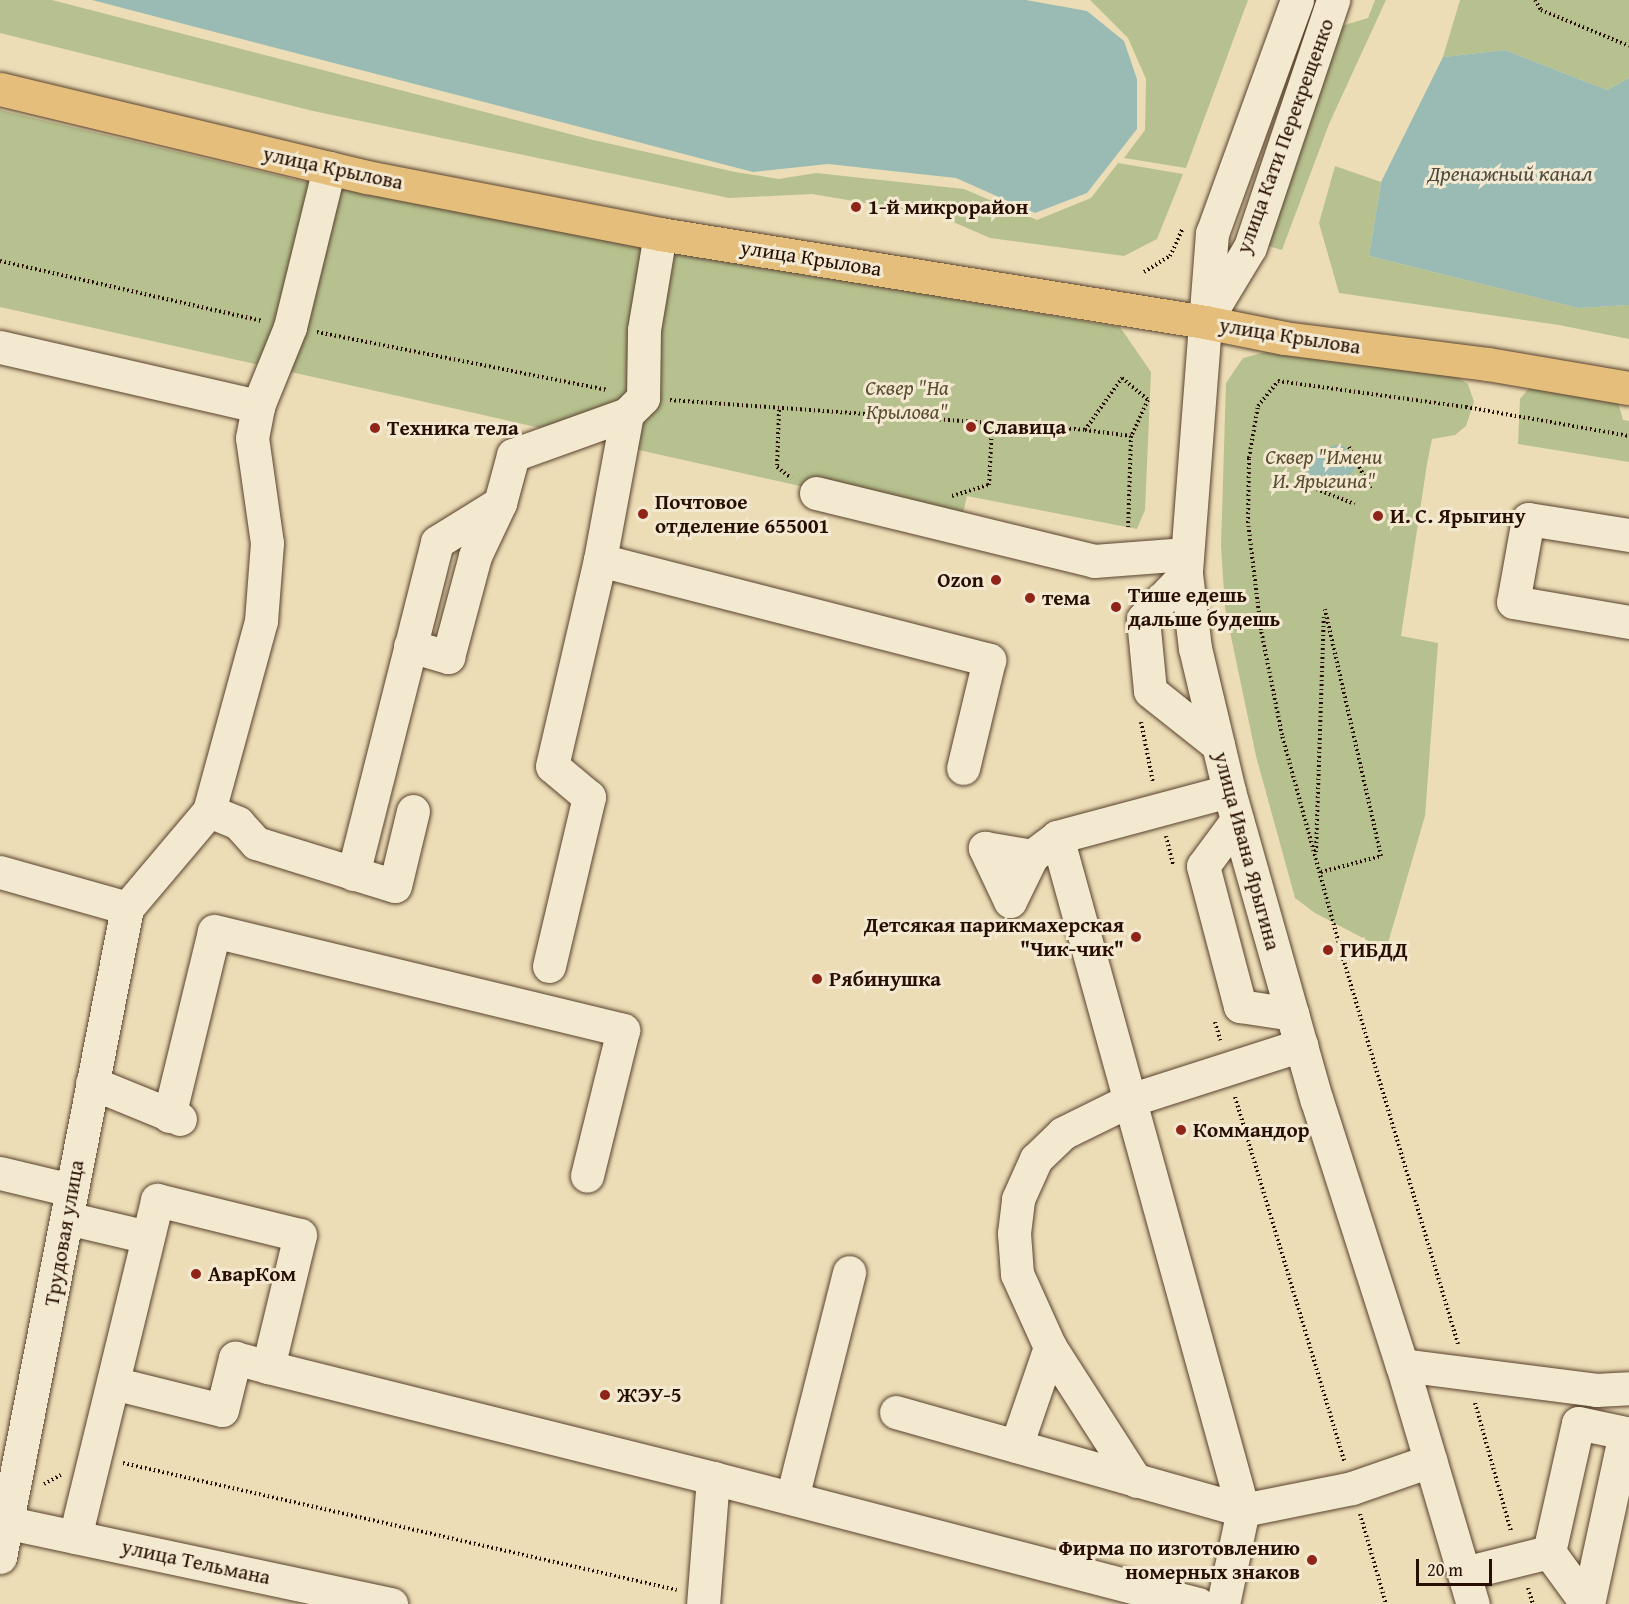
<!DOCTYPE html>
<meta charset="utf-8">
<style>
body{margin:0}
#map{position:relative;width:1629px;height:1604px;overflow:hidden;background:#ecddb6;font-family:"Gentium Book Plus",serif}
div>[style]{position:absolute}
.green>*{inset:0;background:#b7c18f}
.water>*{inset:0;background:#99bbb4}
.path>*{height:4px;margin-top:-2px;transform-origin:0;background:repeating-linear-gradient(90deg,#280e01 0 1.5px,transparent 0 4.5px)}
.roads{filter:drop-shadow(0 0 2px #59422e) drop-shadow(0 0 2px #59422e)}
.minor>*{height:33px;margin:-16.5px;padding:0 16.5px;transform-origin:16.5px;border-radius:16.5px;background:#f3e9d0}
.major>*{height:33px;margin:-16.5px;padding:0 16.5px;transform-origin:16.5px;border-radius:16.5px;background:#e6be7b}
.dots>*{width:16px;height:16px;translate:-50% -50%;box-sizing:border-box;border:3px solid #f3e9d0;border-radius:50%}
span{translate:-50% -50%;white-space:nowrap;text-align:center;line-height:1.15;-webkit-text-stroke:6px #f3e9d0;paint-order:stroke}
.street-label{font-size:21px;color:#280e01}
.poi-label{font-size:21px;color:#280e01;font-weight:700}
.left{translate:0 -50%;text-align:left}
.right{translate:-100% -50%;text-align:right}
.park-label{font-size:21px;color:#5a4d33;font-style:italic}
.water-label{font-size:22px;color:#504b40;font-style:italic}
.scale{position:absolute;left:1416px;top:1559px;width:76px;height:27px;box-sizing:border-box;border:3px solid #280e01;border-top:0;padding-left:8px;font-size:18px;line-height:21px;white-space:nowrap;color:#280e01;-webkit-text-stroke:4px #f3e9d0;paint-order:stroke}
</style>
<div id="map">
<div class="green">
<div style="clip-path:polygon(0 0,52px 0,589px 139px,735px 172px,779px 179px,816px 173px,964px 189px,1037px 220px,1091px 198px,1118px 163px,1183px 174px,1157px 239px,1124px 256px,990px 238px,937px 215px,812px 194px,729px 198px,313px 111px,0 33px)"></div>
<div style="clip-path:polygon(1090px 0,1248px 0,1186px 168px,1124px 158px,1145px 130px,1146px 79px,1128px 38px)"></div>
<div style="clip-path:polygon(1375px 0,1386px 0,1329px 124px,1282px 250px,1262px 244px,1338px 27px,1368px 18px)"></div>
<div style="clip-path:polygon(1460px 0,1629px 0,1629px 78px,1607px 90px,1505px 50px,1443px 57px)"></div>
<div style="clip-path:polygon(0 110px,301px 181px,677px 252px,1120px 327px,1151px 372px,1145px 510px,1137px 529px,967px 496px,961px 522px,0 307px)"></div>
<div style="clip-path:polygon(1335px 166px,1381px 182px,1369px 256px,1578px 308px,1629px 305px,1629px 339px,1559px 325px,1339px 293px,1319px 223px)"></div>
<div style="clip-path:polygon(1266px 352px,1457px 377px,1468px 384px,1474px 402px,1466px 426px,1455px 435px,1432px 439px,1427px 464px,1401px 636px,1438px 643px,1425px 816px,1386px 950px,1315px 913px,1295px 898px,1256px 756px,1225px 608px,1221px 546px,1226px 383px,1243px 358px)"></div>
<div style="clip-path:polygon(1530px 387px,1618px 402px,1623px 420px,1629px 421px,1629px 462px,1518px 444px,1520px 399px)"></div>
</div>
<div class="water">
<div style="clip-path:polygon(92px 0,1026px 0,1087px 11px,1124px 41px,1137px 79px,1137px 129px,1087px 193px,1035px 213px,956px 178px,828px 164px,753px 172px)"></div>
<div style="clip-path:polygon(1505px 50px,1607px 90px,1629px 78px,1629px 305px,1578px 308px,1369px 256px,1381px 182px,1443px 57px)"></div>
<div style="clip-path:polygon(1335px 445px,1344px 446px,1355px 469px,1335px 490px,1307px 480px,1310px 462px,1316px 454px)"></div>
</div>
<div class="path">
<div style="left:1535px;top:0;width:12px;rotate:59deg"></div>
<div style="left:1541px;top:10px;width:95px;rotate:22.2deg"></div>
<div style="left:0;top:261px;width:269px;rotate:12.9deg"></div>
<div style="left:1144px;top:272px;width:31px;rotate:-32deg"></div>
<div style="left:1170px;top:256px;width:29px;rotate:-65deg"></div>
<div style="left:317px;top:332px;width:295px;rotate:11.3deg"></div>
<div style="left:670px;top:400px;width:416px;rotate:4.1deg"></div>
<div style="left:1085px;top:430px;width:64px;rotate:-54.6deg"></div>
<div style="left:1122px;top:378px;width:34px;rotate:40deg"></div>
<div style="left:1148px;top:400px;width:40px;rotate:115deg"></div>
<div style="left:1131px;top:436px;width:93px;rotate:91.8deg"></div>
<div style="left:779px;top:410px;width:57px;rotate:92deg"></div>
<div style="left:777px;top:467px;width:18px;rotate:38deg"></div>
<div style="left:1085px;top:430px;width:46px;rotate:7.4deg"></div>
<div style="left:1349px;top:447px;width:48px;rotate:62.9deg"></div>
<div style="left:1308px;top:486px;width:50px;rotate:21deg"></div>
<div style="left:952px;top:496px;width:39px;rotate:-17deg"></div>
<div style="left:989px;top:485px;width:59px;rotate:-87.1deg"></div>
<div style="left:1141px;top:722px;width:61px;rotate:78.7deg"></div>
<div style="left:1166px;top:836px;width:29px;rotate:76deg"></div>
<div style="left:1316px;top:852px;width:235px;rotate:-88.1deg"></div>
<div style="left:1321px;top:872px;width:62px;rotate:-14.9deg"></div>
<div style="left:1381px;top:856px;width:253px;rotate:-102.8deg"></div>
<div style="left:1215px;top:1022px;width:19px;rotate:74deg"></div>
<div style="left:1235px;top:1097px;width:380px;rotate:73.3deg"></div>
<div style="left:1458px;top:1344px;width:410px;rotate:-106.6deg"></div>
<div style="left:1341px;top:951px;width:224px;rotate:-105.3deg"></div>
<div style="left:1282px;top:735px;width:107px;rotate:-101.3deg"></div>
<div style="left:1261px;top:630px;width:108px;rotate:-96.9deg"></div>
<div style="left:1248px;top:523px;width:65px;rotate:-89.1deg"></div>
<div style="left:1249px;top:458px;width:53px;rotate:-80.2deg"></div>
<div style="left:1258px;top:406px;width:32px;rotate:-51deg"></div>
<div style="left:1278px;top:381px;width:190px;rotate:7.9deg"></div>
<div style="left:1466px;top:407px;width:166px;rotate:10.1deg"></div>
<div style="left:1475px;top:1403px;width:133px;rotate:74.3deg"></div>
<div style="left:123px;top:1463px;width:568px;rotate:12.91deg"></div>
<div style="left:44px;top:1484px;width:19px;rotate:-28deg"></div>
<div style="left:1360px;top:1514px;width:94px;rotate:73.9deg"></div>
<div style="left:1528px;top:1588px;width:17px;rotate:73deg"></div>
</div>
<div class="roads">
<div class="minor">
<div style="left:1297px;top:0;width:248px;rotate:110deg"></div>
<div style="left:1212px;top:233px;width:342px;rotate:94.4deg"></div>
<div style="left:1186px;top:574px;width:75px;rotate:83.1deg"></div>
<div style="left:1195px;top:648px;width:147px;rotate:76.6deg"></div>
<div style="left:1229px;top:791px;width:322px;rotate:74.2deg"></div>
<div style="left:1317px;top:1101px;width:277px;rotate:72.2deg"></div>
<div style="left:1402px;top:1365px;width:249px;rotate:73.5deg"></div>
<div style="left:660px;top:234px;width:97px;rotate:99.5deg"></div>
<div style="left:644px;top:330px;width:68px;rotate:90.8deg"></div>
<div style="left:643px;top:398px;width:23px;rotate:135deg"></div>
<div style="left:627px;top:414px;width:148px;rotate:100.5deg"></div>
<div style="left:600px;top:560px;width:402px;rotate:14.4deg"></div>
<div style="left:989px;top:660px;width:111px;rotate:103.5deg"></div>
<div style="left:1209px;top:315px;width:79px;rotate:-58.9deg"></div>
<div style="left:1250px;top:247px;width:261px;rotate:-71.4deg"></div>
<div style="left:0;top:347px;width:265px;rotate:12.9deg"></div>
<div style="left:816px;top:493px;width:286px;rotate:13.7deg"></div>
<div style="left:1094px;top:561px;width:92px;rotate:-4.4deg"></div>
<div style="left:1629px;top:535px;width:102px;rotate:-171deg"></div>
<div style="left:1528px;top:519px;width:84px;rotate:100.2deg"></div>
<div style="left:1513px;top:602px;width:118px;rotate:9.8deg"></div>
<div style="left:1186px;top:574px;width:62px;rotate:133.7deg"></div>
<div style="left:1143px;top:619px;width:72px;rotate:84.4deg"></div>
<div style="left:1150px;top:691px;width:87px;rotate:38.5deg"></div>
<div style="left:410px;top:646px;width:40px;rotate:16deg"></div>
<div style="left:448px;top:657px;width:105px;rotate:-75deg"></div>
<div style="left:475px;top:556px;width:59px;rotate:-64.7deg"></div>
<div style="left:209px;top:811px;width:31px;rotate:22deg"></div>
<div style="left:238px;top:823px;width:27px;rotate:48deg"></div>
<div style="left:256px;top:843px;width:145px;rotate:17.2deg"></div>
<div style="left:395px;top:886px;width:77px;rotate:-76.5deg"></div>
<div style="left:1237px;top:820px;width:57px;rotate:126.5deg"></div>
<div style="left:1203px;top:866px;width:145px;rotate:75.2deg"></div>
<div style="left:1240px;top:1006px;width:53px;rotate:8.7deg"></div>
<div style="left:1057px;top:837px;width:698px;rotate:74.55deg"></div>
<div style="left:1032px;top:856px;width:50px;rotate:116.1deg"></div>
<div style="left:1010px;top:901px;width:59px;rotate:-115.3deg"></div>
<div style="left:985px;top:848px;width:48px;rotate:9.7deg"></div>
<div style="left:1032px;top:856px;width:31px;rotate:-37deg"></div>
<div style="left:1057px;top:837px;width:178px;rotate:-15deg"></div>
<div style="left:0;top:872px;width:132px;rotate:15.8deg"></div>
<div style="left:353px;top:874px;width:342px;rotate:-75.8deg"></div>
<div style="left:437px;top:542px;width:74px;rotate:-31.8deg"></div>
<div style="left:500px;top:503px;width:50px;rotate:-74.8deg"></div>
<div style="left:513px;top:455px;width:121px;rotate:-19.8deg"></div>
<div style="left:549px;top:966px;width:174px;rotate:-76.7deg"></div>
<div style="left:589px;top:797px;width:48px;rotate:-140deg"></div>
<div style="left:552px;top:766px;width:212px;rotate:-76.9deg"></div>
<div style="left:92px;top:1083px;width:95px;rotate:22.2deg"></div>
<div style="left:169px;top:1116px;width:190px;rotate:-76.3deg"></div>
<div style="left:214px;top:931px;width:421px;rotate:13.6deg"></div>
<div style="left:623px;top:1030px;width:150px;rotate:103.9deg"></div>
<div style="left:0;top:1173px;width:73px;rotate:13.5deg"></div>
<div style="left:67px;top:1218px;width:83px;rotate:13.2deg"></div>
<div style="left:1050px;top:1347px;width:159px;rotate:57.3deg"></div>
<div style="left:1402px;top:1365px;width:196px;rotate:7.3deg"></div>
<div style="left:1596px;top:1390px;width:33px;rotate:-3deg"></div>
<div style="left:113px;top:1383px;width:112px;rotate:13.9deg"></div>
<div style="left:222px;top:1410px;width:54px;rotate:-76deg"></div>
<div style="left:235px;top:1358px;width:34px;rotate:15deg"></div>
<div style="left:896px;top:1412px;width:361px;rotate:15.8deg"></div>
<div style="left:1016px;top:1446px;width:105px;rotate:-71deg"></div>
<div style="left:1050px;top:1347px;width:80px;rotate:-114.3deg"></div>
<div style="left:1017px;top:1274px;width:41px;rotate:-94.2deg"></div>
<div style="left:1014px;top:1233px;width:34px;rotate:-83deg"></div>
<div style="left:1018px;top:1199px;width:44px;rotate:-65.8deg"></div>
<div style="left:1036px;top:1159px;width:37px;rotate:-44deg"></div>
<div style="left:1063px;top:1133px;width:75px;rotate:-26.2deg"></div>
<div style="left:1130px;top:1100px;width:180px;rotate:-17.8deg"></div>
<div style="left:713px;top:1478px;width:501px;rotate:14.56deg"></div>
<div style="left:792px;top:1498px;width:233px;rotate:-75.8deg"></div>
<div style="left:0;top:1521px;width:400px;rotate:12deg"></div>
<div style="left:75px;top:1537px;width:347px;rotate:-76.3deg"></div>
<div style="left:157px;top:1200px;width:147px;rotate:13.8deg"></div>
<div style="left:300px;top:1235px;width:136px;rotate:103.6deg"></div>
<div style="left:268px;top:1367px;width:459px;rotate:14deg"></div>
<div style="left:713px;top:1478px;width:126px;rotate:94.5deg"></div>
<div style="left:0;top:1557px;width:661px;rotate:-78.93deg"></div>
<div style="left:127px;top:908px;width:127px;rotate:-49.8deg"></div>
<div style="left:209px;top:811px;width:197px;rotate:-74.7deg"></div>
<div style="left:261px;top:621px;width:78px;rotate:-85.6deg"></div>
<div style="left:267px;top:543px;width:106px;rotate:-98.1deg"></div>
<div style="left:252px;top:438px;width:33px;rotate:-79deg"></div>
<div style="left:258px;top:406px;width:85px;rotate:-67.9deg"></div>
<div style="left:290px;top:327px;width:164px;rotate:-76.2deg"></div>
<div style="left:1464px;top:1573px;width:88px;rotate:-13.9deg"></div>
<div style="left:1223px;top:1604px;width:96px;rotate:-78deg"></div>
<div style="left:1243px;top:1510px;width:111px;rotate:-11.4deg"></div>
<div style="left:1352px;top:1488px;width:83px;rotate:-19.1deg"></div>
<div style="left:1587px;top:1604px;width:64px;rotate:-126.2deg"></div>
<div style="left:1549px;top:1552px;width:132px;rotate:-77.3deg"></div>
<div style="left:1578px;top:1423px;width:48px;rotate:12deg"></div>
<div style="left:1625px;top:1433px;width:175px;rotate:102.2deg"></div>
</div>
<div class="major">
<div style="left:0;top:89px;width:377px;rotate:13.5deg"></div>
<div style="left:367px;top:177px;width:298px;rotate:11deg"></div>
<div style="left:660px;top:234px;width:552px;rotate:9.17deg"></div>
<div style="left:1205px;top:322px;width:81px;rotate:11.4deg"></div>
<div style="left:1284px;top:338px;width:206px;rotate:7.3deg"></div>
<div style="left:1488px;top:364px;width:143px;rotate:9.7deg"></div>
</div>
</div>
<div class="dots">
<div style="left:856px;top:207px;background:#8f2418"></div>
<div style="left:971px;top:427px;background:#8f2418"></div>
<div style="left:375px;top:428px;background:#8f2418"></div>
<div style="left:643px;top:514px;background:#8f2418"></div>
<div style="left:1378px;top:516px;background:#8f2418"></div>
<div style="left:996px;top:580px;background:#8f2418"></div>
<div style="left:1030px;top:598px;background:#8f2418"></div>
<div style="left:1116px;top:607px;background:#8f2418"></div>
<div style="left:1136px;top:937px;background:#8f2418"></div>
<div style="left:1328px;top:950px;background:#8f2418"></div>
<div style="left:817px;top:979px;background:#8f2418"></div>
<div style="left:1181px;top:1130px;background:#8f2418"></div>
<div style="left:196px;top:1274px;background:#8f2418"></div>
<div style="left:605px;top:1395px;background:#8f2418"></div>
<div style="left:1312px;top:1560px;background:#8f2418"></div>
</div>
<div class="street-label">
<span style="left:1285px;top:136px;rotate:-70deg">улица Кати Перекрещенко</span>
<span style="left:333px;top:168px;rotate:12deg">улица Крылова</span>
<span style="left:811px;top:258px;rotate:9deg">улица Крылова</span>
<span style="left:1290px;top:336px;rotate:9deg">улица Крылова</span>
<span style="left:1247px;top:851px;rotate:75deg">улица Ивана Ярыгина</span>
<span style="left:64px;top:1233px;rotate:-80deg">Трудовая улица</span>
<span style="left:196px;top:1562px;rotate:12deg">улица Тельмана</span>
</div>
<div class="poi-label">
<span class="left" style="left:868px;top:207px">1-й микрорайон</span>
<span class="left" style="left:983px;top:427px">Славица</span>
<span class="left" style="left:387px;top:428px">Техника тела</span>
<span class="left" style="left:655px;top:514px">Почтовое<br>отделение 655001</span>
<span class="left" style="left:1390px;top:516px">И. С. Ярыгину</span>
<span class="right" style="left:984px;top:580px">Ozon</span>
<span class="left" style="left:1128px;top:607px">Тише едешь<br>дальше будешь</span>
<span class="left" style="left:1042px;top:598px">тема</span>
<span class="right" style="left:1124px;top:937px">Детсякая парикмахерская<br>"Чик-чик"</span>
<span class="left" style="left:1340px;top:950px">ГИБДД</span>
<span class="left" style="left:829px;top:979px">Рябинушка</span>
<span class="left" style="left:1193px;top:1130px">Коммандор</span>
<span class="left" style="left:208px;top:1274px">АварКом</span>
<span class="left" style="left:617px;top:1395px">ЖЭУ-5</span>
<span class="right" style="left:1300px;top:1560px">Фирма по изготовлению<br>номерных знаков</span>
</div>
<div class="park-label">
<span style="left:907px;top:400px">Сквер "На<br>Крылова"</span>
<span style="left:1324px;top:469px">Сквер "Имени<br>И. Ярыгина"</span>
</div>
<div class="water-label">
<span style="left:1510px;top:174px">Дренажный канал</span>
</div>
<div class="scale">20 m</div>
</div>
